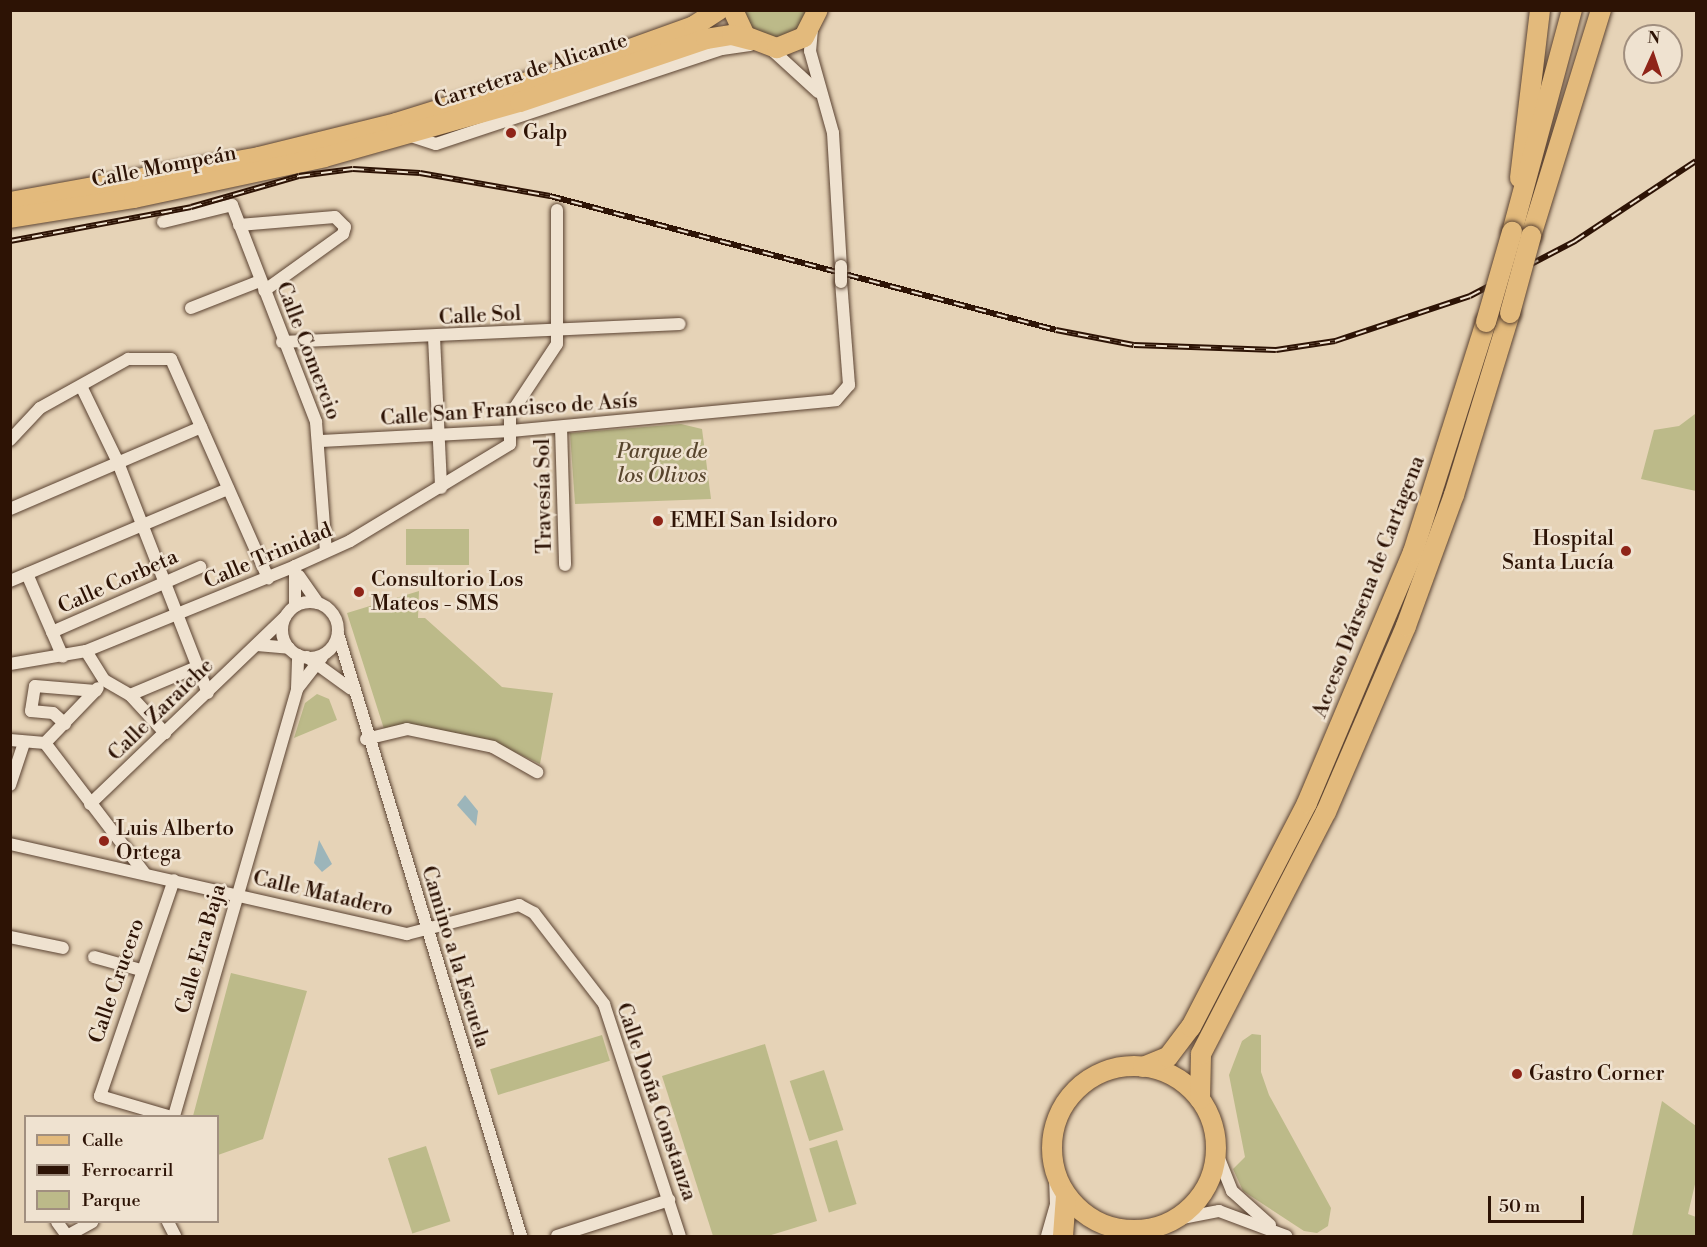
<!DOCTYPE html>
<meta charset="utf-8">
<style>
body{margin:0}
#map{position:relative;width:1707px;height:1247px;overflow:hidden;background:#e6d3b7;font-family:"Libre Bodoni",serif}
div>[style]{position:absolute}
.green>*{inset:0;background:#bcba89;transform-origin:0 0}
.water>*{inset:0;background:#9cb5ba}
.roads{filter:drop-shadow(0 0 2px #5b4332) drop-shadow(0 0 2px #5b4332)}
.minor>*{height:12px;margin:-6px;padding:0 6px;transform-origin:6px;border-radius:6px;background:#efe2d0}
.minor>.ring{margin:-6px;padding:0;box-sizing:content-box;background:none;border:12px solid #efe2d0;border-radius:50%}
.primary>*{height:20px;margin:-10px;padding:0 10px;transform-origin:10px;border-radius:10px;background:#e3ba7c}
.trunk>*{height:20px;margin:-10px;padding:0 10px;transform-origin:10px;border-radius:10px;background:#e3ba7c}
.trunk>.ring{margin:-10px;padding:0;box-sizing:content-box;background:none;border:20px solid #e3ba7c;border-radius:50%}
.rail>*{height:6px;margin-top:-3px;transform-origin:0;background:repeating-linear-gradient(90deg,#efe2d0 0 11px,#2d1305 0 22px);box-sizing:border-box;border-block:2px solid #2d1305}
.bridges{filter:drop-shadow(0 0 2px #5b4332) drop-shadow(0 0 2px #5b4332)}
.minor-bridge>*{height:12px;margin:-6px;padding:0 6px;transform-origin:6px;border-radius:6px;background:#efe2d0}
.trunk-bridge>*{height:20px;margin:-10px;padding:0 10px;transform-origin:10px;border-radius:10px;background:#e3ba7c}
.dots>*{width:16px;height:16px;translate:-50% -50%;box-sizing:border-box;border:3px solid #efe2d0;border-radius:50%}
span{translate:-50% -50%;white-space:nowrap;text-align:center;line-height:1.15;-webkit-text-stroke:5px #efe2d0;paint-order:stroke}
.street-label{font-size:21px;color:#2d1305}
.poi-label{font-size:21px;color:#2d1305}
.left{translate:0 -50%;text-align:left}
.right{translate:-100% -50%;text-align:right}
.park-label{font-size:21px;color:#58452d;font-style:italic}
.frame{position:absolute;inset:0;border:12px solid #2d1305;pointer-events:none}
.legend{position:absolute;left:24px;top:1115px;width:195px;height:108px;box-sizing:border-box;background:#efe2d0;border:2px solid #a18f7f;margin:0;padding:8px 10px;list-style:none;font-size:18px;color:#2d1305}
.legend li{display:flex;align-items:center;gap:12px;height:30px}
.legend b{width:30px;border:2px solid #a18f7f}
.north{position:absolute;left:1623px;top:24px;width:60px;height:60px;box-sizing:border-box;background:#efe2d0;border:2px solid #a18f7f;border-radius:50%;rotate:3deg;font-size:16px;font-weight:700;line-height:24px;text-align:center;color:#2d1305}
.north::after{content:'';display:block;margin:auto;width:21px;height:27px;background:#8f2418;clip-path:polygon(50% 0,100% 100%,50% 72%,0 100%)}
.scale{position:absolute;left:1488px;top:1196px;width:96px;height:27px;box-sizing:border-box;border:3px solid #2d1305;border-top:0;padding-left:8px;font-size:18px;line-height:21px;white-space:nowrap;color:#2d1305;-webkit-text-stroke:4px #efe2d0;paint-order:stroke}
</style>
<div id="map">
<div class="green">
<div style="clip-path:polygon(733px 11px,818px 11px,815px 21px,770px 48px)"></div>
<div style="clip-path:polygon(1695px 414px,1696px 491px,1641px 479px,1654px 430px,1679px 426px)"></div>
<div style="clip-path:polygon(681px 424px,702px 429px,711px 499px,575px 504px,570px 433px)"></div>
<div style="left:469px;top:529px;width:36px;height:63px;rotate:90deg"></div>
<div style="clip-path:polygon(419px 591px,418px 618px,425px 618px,502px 687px,553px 693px,540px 764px,490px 740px,410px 724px,384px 729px,347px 613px)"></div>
<div style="clip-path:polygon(317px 694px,329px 699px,337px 720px,294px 738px,305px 703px)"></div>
<div style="clip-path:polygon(231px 973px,307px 991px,263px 1139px,218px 1155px,218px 1116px,193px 1116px)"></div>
<div style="clip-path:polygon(1252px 1034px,1261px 1035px,1261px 1072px,1269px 1095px,1331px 1208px,1328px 1226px,1317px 1233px,1304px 1231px,1243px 1191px,1233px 1169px,1245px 1157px,1229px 1075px,1242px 1041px)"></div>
<div style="left:602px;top:1035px;width:27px;height:117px;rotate:73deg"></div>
<div style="clip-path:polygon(765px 1044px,817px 1221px,768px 1236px,713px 1236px,662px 1076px)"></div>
<div style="left:824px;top:1070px;width:63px;height:36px;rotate:72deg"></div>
<div style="clip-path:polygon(1662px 1101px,1696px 1126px,1696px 1180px,1688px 1214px,1696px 1217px,1695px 1236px,1632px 1236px)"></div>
<div style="left:837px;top:1140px;width:67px;height:29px;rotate:73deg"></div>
<div style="left:426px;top:1146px;width:79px;height:40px;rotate:72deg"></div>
</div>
<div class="water">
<div style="clip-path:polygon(465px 795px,478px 811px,476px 826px,457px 805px)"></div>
<div style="clip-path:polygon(319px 840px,332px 864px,322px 872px,314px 863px)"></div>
</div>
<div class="roads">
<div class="minor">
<div style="left:812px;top:29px;width:22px;rotate:95deg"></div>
<div style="left:810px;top:51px;width:85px;rotate:74.3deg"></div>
<div style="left:833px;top:133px;width:133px;rotate:86.6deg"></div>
<div style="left:770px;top:48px;width:65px;rotate:42.5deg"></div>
<div style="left:408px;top:135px;width:29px;rotate:18deg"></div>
<div style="left:436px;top:144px;width:301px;rotate:-18.4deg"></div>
<div style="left:722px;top:49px;width:28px;rotate:-8deg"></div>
<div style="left:163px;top:222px;width:71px;rotate:-13.8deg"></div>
<div style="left:232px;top:205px;width:233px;rotate:68.8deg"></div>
<div style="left:316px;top:422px;width:129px;rotate:85.6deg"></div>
<div style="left:239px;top:225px;width:96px;rotate:-4.8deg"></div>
<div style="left:335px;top:217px;width:14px;rotate:45deg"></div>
<div style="left:345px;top:227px;width:7px;rotate:106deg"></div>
<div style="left:343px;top:234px;width:97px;rotate:144.2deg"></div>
<div style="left:191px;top:308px;width:74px;rotate:-21.4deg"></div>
<div style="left:434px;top:337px;width:151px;rotate:87.3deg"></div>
<div style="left:282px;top:342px;width:398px;rotate:-2.6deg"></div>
<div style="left:81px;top:386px;width:82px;rotate:64.1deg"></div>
<div style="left:117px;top:460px;width:250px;rotate:68.7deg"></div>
<div style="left:561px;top:427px;width:138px;rotate:88.3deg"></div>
<div style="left:10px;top:440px;width:44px;rotate:-46.8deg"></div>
<div style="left:40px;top:408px;width:101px;rotate:-29.1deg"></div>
<div style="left:128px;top:359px;width:43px"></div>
<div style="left:171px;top:359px;width:240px;rotate:66.1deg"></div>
<div style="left:321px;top:441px;width:190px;rotate:-3deg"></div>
<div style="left:511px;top:431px;width:326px;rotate:-5.4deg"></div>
<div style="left:836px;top:400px;width:20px;rotate:-49deg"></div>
<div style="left:849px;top:385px;width:103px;rotate:-94.4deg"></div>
<div style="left:10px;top:509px;width:208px;rotate:-23.2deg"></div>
<div style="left:27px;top:574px;width:90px;rotate:66.6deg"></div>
<div style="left:299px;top:576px;width:33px;rotate:55deg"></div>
<div style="left:10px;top:581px;width:237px;rotate:-22.9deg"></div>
<div class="ring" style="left:282px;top:602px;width:44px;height:44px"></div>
<div style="left:295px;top:606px;width:40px;rotate:-90deg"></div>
<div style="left:52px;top:632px;width:162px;rotate:-23.7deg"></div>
<div style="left:338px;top:634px;width:629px;rotate:73.09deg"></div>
<div style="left:257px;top:645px;width:32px;rotate:5deg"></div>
<div style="left:86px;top:651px;width:34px;rotate:58deg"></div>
<div style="left:104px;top:680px;width:30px;rotate:30deg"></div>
<div style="left:130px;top:695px;width:52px;rotate:47.4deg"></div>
<div style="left:307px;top:657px;width:54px;rotate:36deg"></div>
<div style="left:10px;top:664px;width:77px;rotate:-9.7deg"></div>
<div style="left:86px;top:651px;width:226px;rotate:-22.1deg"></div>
<div style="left:295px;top:566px;width:60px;rotate:-24.4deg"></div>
<div style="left:350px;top:541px;width:187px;rotate:-31.2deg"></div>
<div style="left:510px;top:444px;width:29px;rotate:-90deg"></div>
<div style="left:510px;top:415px;width:85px;rotate:-56.5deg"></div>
<div style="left:557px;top:344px;width:134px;rotate:-90deg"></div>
<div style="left:297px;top:689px;width:41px;rotate:-52deg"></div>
<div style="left:130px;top:695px;width:73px;rotate:-22.7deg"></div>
<div style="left:65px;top:724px;width:16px;rotate:-137deg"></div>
<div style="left:53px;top:713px;width:22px;rotate:-175deg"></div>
<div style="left:31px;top:711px;width:25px;rotate:-81deg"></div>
<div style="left:35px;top:686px;width:61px;rotate:4.7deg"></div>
<div style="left:366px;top:739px;width:42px;rotate:-13.7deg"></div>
<div style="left:407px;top:729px;width:88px;rotate:11.8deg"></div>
<div style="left:493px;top:747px;width:51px;rotate:29.6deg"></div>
<div style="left:10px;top:740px;width:35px;rotate:5deg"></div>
<div style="left:45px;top:743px;width:165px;rotate:52.6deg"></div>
<div style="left:45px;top:743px;width:76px;rotate:-46.1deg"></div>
<div style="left:10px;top:785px;width:44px;rotate:-71.6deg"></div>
<div style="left:90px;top:804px;width:270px;rotate:-43.8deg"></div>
<div style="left:10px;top:844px;width:407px;rotate:12.8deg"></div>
<div style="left:407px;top:934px;width:116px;rotate:-14.5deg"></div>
<div style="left:519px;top:905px;width:17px;rotate:28deg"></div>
<div style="left:534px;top:913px;width:115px;rotate:52.4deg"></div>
<div style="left:604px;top:1004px;width:244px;rotate:71.9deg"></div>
<div style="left:10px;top:937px;width:54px;rotate:11.7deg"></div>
<div style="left:94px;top:957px;width:49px;rotate:15.5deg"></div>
<div style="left:168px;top:1116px;width:71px;rotate:-163.6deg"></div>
<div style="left:100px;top:1096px;width:228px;rotate:-71.1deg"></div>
<div style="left:174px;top:1116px;width:444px;rotate:-73.9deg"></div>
<div style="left:297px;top:689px;width:34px;rotate:-88deg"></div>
<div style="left:1216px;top:1151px;width:43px;rotate:68.2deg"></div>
<div style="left:1232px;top:1191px;width:51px;rotate:41.8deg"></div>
<div style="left:1177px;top:1219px;width:43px;rotate:-10.8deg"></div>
<div style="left:1219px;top:1211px;width:72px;rotate:20.5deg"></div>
<div style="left:57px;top:1222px;width:17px;rotate:54deg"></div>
<div style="left:168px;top:1222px;width:16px;rotate:63deg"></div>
<div style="left:67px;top:1236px;width:29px;rotate:-29deg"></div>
<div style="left:557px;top:1236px;width:118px;rotate:-17.8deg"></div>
<div style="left:1047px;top:1236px;width:32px;rotate:-74deg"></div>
<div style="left:1056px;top:1205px;width:33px;rotate:-92deg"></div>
<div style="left:1138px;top:1236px;width:23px;rotate:-23deg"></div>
</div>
<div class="primary">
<div style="left:733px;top:10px;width:29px;rotate:65deg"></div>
<div style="left:745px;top:36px;width:34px;rotate:21deg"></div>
<div style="left:777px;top:48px;width:29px;rotate:-22deg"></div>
<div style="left:804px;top:37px;width:30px;rotate:-63deg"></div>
<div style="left:10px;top:202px;width:253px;rotate:-10.2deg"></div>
<div style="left:259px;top:157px;width:141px;rotate:-13.9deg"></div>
<div style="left:396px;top:123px;width:225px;rotate:-17.3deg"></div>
<div style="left:611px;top:56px;width:88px;rotate:-19.9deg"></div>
<div style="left:694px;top:26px;width:30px;rotate:-33deg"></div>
<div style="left:10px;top:218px;width:126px;rotate:-9.2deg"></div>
<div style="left:134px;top:198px;width:195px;rotate:-12.1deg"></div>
<div style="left:325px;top:157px;width:203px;rotate:-15.8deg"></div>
<div style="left:520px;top:102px;width:196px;rotate:-18.7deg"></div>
<div style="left:706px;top:39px;width:26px;rotate:-9deg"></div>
<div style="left:732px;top:35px;width:20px;rotate:15deg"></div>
</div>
<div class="trunk">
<div style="left:1520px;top:178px;width:169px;rotate:-83.2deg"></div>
<div style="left:1512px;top:232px;width:230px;rotate:-74.9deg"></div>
<div style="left:1531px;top:236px;width:237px;rotate:-72.8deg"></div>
<div class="ring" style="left:1052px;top:1066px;width:144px;height:144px"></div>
<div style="left:1143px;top:1067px;width:27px;rotate:-22deg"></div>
<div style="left:1168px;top:1057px;width:38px;rotate:-53deg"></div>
<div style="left:1191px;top:1027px;width:252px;rotate:-62.6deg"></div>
<div style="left:1307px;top:803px;width:272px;rotate:-67.1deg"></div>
<div style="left:1413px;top:552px;width:241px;rotate:-72.4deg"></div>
<div style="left:1200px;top:1099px;width:45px;rotate:-88.7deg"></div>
<div style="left:1201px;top:1054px;width:272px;rotate:-62.7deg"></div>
<div style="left:1326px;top:812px;width:202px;rotate:-66.7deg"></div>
<div style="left:1406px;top:626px;width:140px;rotate:-69.9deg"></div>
<div style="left:1454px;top:495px;width:190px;rotate:-72.9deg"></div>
<div style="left:1063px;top:1236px;width:40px;rotate:-85.7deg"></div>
</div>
</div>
<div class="rail">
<div style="left:10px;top:241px;width:184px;rotate:-10.6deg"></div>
<div style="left:191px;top:207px;width:112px;rotate:-16deg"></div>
<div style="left:299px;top:176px;width:54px;rotate:-7.4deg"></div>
<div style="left:353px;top:169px;width:67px;rotate:3.4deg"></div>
<div style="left:420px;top:173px;width:132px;rotate:10deg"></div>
<div style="left:550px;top:196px;width:523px;rotate:14.83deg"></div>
<div style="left:1056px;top:330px;width:79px;rotate:10.9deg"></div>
<div style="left:1134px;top:345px;width:142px;rotate:2deg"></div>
<div style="left:1276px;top:350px;width:60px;rotate:-8.7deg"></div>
<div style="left:1335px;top:341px;width:142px;rotate:-18.4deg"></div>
<div style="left:1470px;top:296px;width:119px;rotate:-27.6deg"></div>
<div style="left:1575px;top:241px;width:145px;rotate:-33.5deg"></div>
</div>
<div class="bridges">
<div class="minor-bridge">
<div style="left:841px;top:266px;width:16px;rotate:90deg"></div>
</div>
<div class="trunk-bridge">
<div style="left:1510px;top:313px;width:80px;rotate:-74.7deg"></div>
<div style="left:1486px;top:322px;width:94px;rotate:-73.9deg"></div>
</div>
</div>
<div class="dots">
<div style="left:511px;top:133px;background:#8f2418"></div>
<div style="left:658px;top:521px;background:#8f2418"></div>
<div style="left:1626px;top:551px;background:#8f2418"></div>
<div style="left:359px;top:592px;background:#8f2418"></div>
<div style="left:104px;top:841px;background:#8f2418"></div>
<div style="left:1517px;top:1074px;background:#8f2418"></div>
</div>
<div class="street-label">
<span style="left:531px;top:71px;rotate:-18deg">Carretera de Alicante</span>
<span style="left:164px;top:167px;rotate:-11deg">Calle Mompeán</span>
<span style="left:480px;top:316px;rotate:-3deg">Calle Sol</span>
<span style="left:308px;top:351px;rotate:69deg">Calle Comercio</span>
<span style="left:509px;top:410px;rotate:-4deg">Calle San Francisco de Asís</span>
<span style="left:544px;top:496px;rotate:-91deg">Travesía Sol</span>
<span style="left:268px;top:556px;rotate:-23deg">Calle Trinidad</span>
<span style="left:118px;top:582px;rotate:-24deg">Calle Corbeta</span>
<span style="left:1369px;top:587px;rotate:-69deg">Acceso Dársena de Cartagena</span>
<span style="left:161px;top:710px;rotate:-44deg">Calle Zaraiche</span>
<span style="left:323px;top:894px;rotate:13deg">Calle Matadero</span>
<span style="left:201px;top:949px;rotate:-74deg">Calle Era Baja</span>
<span style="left:455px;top:957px;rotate:73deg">Camino a la Escuela</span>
<span style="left:117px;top:981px;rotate:-71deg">Calle Crucero</span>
<span style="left:656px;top:1102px;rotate:71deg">Calle Doña Constanza</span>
</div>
<div class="poi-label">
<span class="left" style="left:523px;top:133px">Galp</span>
<span class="left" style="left:670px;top:521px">EMEI San Isidoro</span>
<span class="right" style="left:1614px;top:551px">Hospital<br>Santa Lucía</span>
<span class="left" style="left:371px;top:592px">Consultorio Los<br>Mateos - SMS</span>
<span class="left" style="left:116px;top:841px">Luis Alberto<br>Ortega</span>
<span class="left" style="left:1529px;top:1074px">Gastro Corner</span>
</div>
<div class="park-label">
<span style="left:662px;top:464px">Parque de<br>los Olivos</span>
</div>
<div class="frame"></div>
<ul class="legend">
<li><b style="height:8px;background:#e3ba7c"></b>Calle</li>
<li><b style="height:8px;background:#2d1305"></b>Ferrocarril</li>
<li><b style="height:16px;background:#bcba89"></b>Parque</li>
</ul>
<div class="north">N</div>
<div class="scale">50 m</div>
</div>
